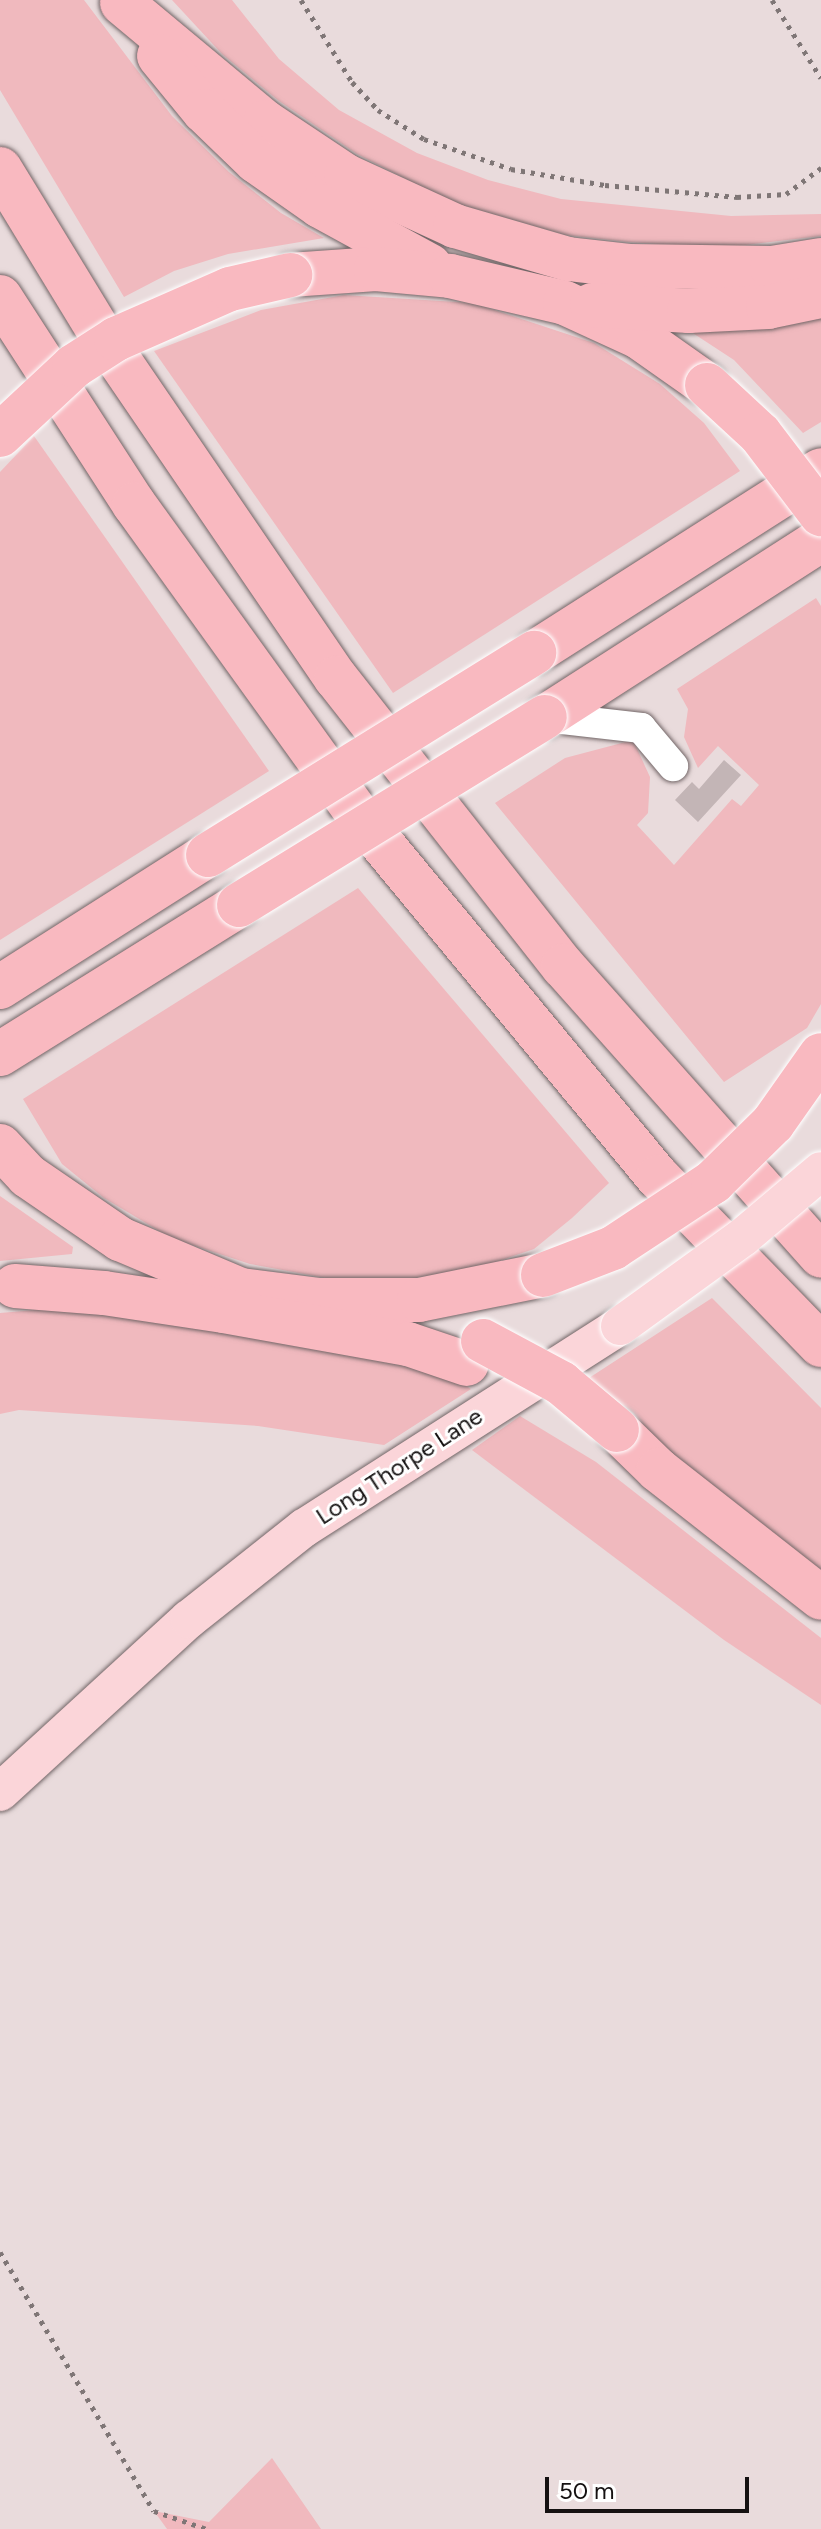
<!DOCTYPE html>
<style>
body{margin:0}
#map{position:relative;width:821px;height:2529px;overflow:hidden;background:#e9dbdc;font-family:Figtree,sans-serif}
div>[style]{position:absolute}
.green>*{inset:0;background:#f0b9be}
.building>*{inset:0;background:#c3b5b6}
.path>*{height:5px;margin-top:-2.5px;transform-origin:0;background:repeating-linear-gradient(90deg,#7f7676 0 4px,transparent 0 10px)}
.roads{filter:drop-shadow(0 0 2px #716566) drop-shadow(0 0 2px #716566)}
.minor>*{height:30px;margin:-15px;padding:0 15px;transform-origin:15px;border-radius:15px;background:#fff}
.major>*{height:38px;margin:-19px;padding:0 19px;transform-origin:19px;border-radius:19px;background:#fbd5d9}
.highway>*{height:44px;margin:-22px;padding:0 22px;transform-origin:22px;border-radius:22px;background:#f9b9c0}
.bridges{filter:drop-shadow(0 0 2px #fff) drop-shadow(0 0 2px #fff)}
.major-bridge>*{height:38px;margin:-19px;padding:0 19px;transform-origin:19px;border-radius:19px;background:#fbd5d9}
.highway-bridge>*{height:44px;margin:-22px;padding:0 22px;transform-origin:22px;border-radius:22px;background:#f9b9c0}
span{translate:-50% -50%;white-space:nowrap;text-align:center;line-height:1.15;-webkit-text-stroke:6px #fff;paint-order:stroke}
.street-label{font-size:24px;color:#151111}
.scale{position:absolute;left:545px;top:2477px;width:204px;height:36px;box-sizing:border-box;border:4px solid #151111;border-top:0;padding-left:10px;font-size:24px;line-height:28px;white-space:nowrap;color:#151111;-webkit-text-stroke:6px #fff;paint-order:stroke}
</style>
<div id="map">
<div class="green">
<div style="clip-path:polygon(0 0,84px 0,172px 116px,229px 172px,281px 213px,324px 238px,228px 254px,174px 271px,124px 297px,0 90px)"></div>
<div style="clip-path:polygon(172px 0,232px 0,279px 59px,339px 110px,417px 153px,488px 180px,561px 199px,731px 216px,821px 214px,821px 236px,719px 248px,628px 242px,565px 235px,451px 202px,357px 154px,279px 101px,222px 54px)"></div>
<div style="clip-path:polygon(344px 295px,473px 303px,594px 343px,660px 384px,704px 423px,740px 471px,393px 693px,154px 351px,261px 310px)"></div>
<div style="clip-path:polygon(821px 308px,821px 422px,803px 433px,734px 360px,679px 324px)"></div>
<div style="clip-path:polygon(34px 436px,269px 771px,0 940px,0 472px)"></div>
<div style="clip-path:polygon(816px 598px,821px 606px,821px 1004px,807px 1028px,724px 1082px,495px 803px,565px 758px,633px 740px,650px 777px,648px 813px,637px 825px,674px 865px,732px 799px,741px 806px,759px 785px,718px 746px,698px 768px,684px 737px,688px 709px,677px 689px)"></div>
<div style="clip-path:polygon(358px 888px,609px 1183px,572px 1218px,534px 1249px,484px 1266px,409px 1279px,326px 1278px,250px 1264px,171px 1238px,104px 1198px,62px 1164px,23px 1099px)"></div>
<div style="clip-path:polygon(0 1196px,73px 1247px,72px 1254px,0 1261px)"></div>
<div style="clip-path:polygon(712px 1298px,821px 1408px,821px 1573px,628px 1422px,634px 1414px,589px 1378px)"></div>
<div style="clip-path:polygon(106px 1304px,445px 1373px,471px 1389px,384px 1445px,258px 1426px,19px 1410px,0 1414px,0 1313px)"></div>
<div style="clip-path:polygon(520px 1416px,596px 1462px,821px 1638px,821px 1705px,724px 1640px,472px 1450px)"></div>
<div style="clip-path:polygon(272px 2458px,321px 2529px,167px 2529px,154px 2511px,209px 2522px)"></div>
</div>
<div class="building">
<div style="clip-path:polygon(724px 760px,741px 775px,698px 822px,675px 800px,692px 782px,699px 789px)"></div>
</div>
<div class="path">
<div style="left:301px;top:0;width:97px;rotate:58.1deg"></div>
<div style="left:352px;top:82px;width:38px;rotate:47deg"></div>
<div style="left:378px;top:110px;width:54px;rotate:32.2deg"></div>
<div style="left:424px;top:139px;width:92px;rotate:19deg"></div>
<div style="left:511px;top:169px;width:95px;rotate:9.7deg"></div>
<div style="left:605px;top:185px;width:133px;rotate:5.2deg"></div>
<div style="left:737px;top:197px;width:49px;rotate:-3.5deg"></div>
<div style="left:786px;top:194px;width:44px;rotate:-36.6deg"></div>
<div style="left:772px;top:0;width:92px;rotate:57.9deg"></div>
<div style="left:0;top:2252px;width:301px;rotate:59.3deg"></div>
<div style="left:154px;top:2511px;width:56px;rotate:18.8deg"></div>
</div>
<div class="roads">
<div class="minor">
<div style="left:545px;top:717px;width:97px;rotate:6.5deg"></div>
<div style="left:641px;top:728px;width:50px;rotate:49.9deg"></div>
</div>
<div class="major">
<div style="left:0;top:1792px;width:256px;rotate:-42.5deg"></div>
<div style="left:189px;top:1619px;width:147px;rotate:-38.4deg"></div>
<div style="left:304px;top:1528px;width:375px;rotate:-32.6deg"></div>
</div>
<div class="highway">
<div style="left:122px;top:3px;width:186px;rotate:39.8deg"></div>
<div style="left:265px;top:122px;width:97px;rotate:33.7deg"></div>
<div style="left:346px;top:176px;width:120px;rotate:24.6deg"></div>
<div style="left:455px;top:226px;width:118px;rotate:16.3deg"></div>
<div style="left:568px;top:259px;width:61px;rotate:6.5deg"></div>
<div style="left:629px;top:266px;width:143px;rotate:0.8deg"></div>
<div style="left:772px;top:268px;width:50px;rotate:-9.3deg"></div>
<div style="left:159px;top:56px;width:71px;rotate:50.7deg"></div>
<div style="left:204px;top:111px;width:72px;rotate:43.9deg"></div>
<div style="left:256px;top:161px;width:78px;rotate:35.1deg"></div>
<div style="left:320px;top:206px;width:125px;rotate:28.6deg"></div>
<div style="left:0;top:169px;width:190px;rotate:58.6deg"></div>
<div style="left:99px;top:331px;width:420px;rotate:55.7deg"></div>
<div style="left:336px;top:678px;width:367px;rotate:51.8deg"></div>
<div style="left:563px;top:966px;width:388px;rotate:48.3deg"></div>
<div style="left:290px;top:275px;width:86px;rotate:-4deg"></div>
<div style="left:376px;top:269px;width:74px;rotate:5.4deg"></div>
<div style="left:450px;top:276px;width:118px;rotate:13.2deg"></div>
<div style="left:565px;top:303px;width:81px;rotate:24.7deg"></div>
<div style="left:639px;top:337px;width:83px;rotate:35.2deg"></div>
<div style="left:0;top:297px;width:247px;rotate:57.1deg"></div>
<div style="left:134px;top:504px;width:385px;rotate:54.2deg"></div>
<div style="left:359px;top:816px;width:469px;rotate:50.4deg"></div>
<div style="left:658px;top:1177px;width:234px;rotate:45.9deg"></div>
<div style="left:592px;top:305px;width:97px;rotate:3.5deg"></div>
<div style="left:689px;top:311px;width:79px;rotate:-2.9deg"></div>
<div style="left:768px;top:307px;width:54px;rotate:-11.7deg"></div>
<div style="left:534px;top:653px;width:340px;rotate:-32.5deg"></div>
<div style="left:545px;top:717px;width:328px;rotate:-32.7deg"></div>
<div style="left:0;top:987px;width:246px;rotate:-32.4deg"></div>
<div style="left:0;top:1054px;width:282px;rotate:-31.9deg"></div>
<div style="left:0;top:1146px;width:41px;rotate:47deg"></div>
<div style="left:28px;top:1176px;width:112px;rotate:34.4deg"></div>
<div style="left:120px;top:1239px;width:131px;rotate:22.9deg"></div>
<div style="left:241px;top:1290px;width:79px;rotate:7.3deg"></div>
<div style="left:319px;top:1300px;width:100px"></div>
<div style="left:419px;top:1300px;width:126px;rotate:-11.4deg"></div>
<div style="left:15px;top:1286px;width:89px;rotate:4.5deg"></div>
<div style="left:104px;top:1293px;width:121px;rotate:8.5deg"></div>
<div style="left:224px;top:1311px;width:187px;rotate:10.2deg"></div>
<div style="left:408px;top:1344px;width:62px;rotate:18.7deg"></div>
<div style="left:617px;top:1430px;width:57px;rotate:44.3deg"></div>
<div style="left:658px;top:1470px;width:207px;rotate:38.1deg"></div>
</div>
</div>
<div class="bridges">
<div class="major-bridge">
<div style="left:620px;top:1326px;width:152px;rotate:-35.9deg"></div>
<div style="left:743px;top:1237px;width:102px;rotate:-40.2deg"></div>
</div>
<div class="highway-bridge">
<div style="left:707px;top:385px;width:72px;rotate:42.8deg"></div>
<div style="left:760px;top:434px;width:101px;rotate:52.7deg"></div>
<div style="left:0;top:435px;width:101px;rotate:-43deg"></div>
<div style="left:74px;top:366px;width:50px;rotate:-32.7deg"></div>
<div style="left:116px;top:339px;width:124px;rotate:-23.7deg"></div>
<div style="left:230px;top:289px;width:62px;rotate:-13.1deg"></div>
<div style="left:208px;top:855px;width:384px;rotate:-31.8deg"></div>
<div style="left:239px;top:905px;width:359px;rotate:-31.6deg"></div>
<div style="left:543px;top:1275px;width:75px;rotate:-21.1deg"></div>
<div style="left:613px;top:1248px;width:120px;rotate:-33.4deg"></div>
<div style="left:713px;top:1182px;width:84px;rotate:-44.5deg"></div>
<div style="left:773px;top:1123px;width:83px;rotate:-54.8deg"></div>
<div style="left:483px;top:1341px;width:89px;rotate:28.3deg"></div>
<div style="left:561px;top:1383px;width:73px;rotate:40deg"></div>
</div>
</div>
<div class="street-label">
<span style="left:399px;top:1466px;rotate:-33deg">Long Thorpe Lane</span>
</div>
<div class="scale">50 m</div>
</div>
